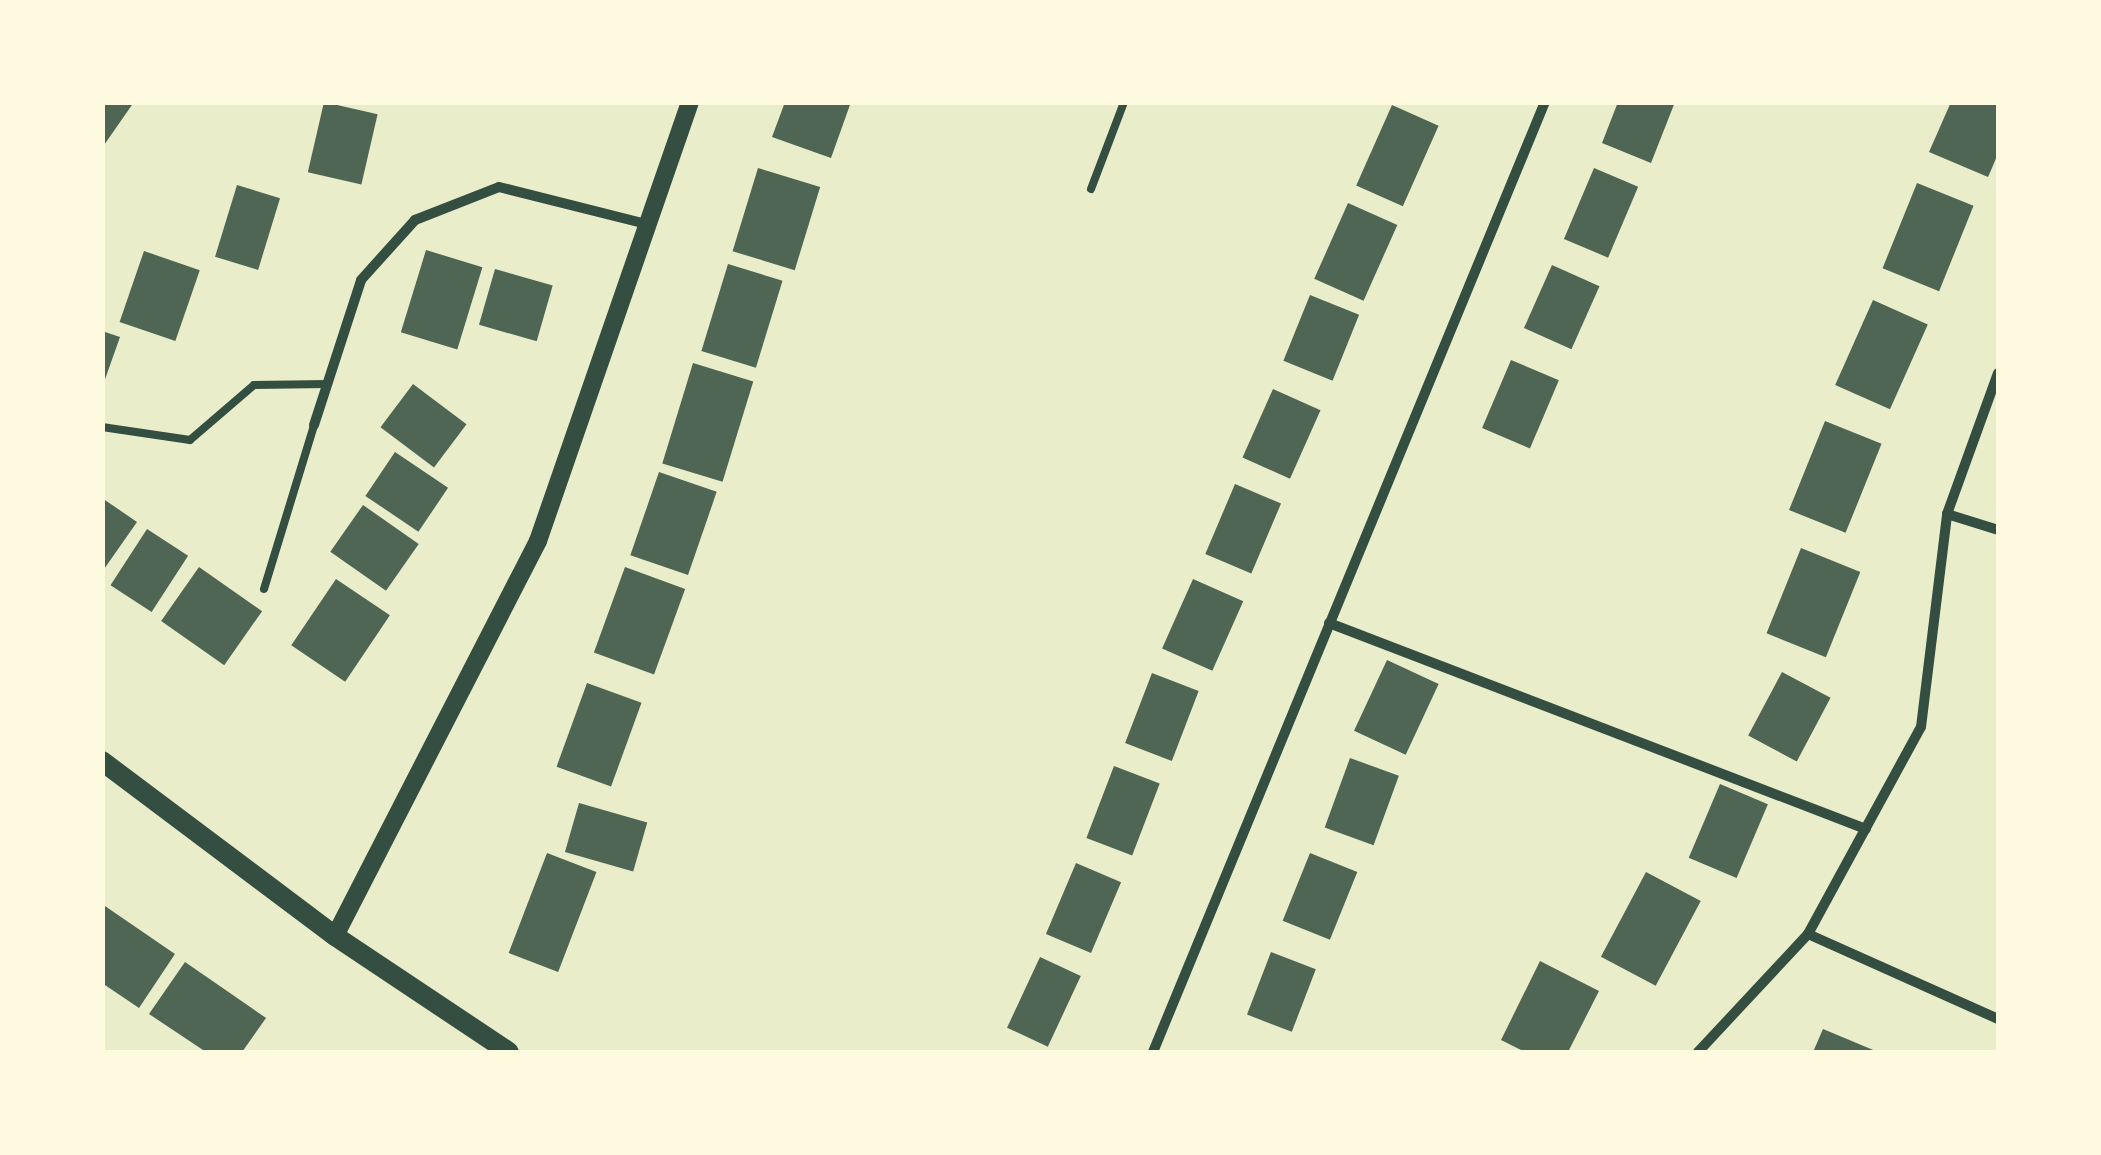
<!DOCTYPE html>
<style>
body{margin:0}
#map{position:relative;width:2101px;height:1155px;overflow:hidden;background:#e9edc9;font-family:Overpass,sans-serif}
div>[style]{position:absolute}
.building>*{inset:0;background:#4f6655;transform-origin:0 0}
.service>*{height:8px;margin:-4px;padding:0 4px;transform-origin:4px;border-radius:4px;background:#344e41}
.minor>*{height:10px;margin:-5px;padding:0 5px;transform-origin:5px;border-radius:5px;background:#344e41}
.tertiary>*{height:18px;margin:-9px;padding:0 9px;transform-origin:9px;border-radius:9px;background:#344e41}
.secondary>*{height:20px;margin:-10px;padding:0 10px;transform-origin:10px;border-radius:10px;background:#344e41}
span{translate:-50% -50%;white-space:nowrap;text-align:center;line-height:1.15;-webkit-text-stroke:8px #fefae0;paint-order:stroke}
.frame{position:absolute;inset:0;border:105px solid #fefae0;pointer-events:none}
</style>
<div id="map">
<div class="building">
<div style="clip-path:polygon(102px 102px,134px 102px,102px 148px)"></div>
<div style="left:324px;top:102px;width:55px;height:72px;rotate:13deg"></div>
<div style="clip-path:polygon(785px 102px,851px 102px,831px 158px,772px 137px)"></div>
<div style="clip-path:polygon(1618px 102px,1675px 102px,1651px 163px,1602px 143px)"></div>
<div style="clip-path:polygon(1951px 102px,1998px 102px,1998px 154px,1988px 177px,1929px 152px)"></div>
<div style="left:1392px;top:105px;width:51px;height:88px;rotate:24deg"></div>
<div style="left:758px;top:168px;width:65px;height:87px;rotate:17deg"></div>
<div style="left:1594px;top:168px;width:48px;height:77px;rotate:23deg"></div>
<div style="left:1917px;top:183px;width:61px;height:92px;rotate:22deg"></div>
<div style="left:237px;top:185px;width:45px;height:75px;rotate:17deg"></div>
<div style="left:1348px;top:203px;width:54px;height:83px;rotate:24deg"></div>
<div style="left:426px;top:250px;width:59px;height:86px;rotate:17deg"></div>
<div style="left:144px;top:251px;width:59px;height:75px;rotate:19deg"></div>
<div style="left:728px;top:264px;width:57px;height:91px;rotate:17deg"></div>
<div style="left:1552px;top:265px;width:52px;height:69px;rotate:24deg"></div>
<div style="left:495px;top:269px;width:60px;height:58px;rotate:16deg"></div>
<div style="left:1310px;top:295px;width:53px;height:71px;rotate:22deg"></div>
<div style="left:1873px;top:300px;width:60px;height:93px;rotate:24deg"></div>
<div style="clip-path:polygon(102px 331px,120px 337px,103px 385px,102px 385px)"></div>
<div style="left:1511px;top:360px;width:52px;height:74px;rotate:23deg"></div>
<div style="left:693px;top:363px;width:63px;height:105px;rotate:17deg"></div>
<div style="left:413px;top:384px;width:67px;height:54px;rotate:37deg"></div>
<div style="left:1273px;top:389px;width:52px;height:75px;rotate:24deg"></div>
<div style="left:1825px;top:421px;width:61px;height:96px;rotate:22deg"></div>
<div style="left:395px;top:452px;width:64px;height:53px;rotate:34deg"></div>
<div style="left:659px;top:472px;width:61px;height:88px;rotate:19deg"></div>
<div style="left:1235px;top:484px;width:50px;height:76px;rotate:23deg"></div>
<div style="clip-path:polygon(102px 498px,137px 522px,102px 572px)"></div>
<div style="left:363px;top:505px;width:68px;height:57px;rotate:35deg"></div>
<div style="left:147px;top:529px;width:49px;height:67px;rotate:33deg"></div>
<div style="left:1801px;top:548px;width:64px;height:92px;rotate:22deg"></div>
<div style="left:199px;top:567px;width:77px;height:66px;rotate:35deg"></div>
<div style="left:625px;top:567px;width:64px;height:91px;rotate:20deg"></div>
<div style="left:336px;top:579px;width:65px;height:80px;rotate:34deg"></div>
<div style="left:1193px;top:579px;width:55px;height:76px;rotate:24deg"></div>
<div style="left:1387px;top:660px;width:57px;height:78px;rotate:25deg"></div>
<div style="left:1782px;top:672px;width:55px;height:72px;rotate:28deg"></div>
<div style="left:1152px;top:673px;width:50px;height:75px;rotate:21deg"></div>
<div style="left:587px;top:683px;width:58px;height:89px;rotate:20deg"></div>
<div style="left:1350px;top:758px;width:52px;height:74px;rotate:20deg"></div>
<div style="left:1114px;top:766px;width:49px;height:77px;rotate:21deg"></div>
<div style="left:1720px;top:784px;width:52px;height:80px;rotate:23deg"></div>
<div style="left:579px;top:803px;width:71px;height:51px;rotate:16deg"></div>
<div style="left:547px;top:853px;width:53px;height:107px;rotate:21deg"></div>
<div style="left:1310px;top:853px;width:51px;height:73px;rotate:22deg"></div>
<div style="left:1076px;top:863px;width:49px;height:77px;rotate:23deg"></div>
<div style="left:1646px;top:872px;width:62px;height:96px;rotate:28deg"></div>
<div style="clip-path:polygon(102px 904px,175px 954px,139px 1008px,102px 983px)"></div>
<div style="left:1271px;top:952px;width:48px;height:67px;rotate:21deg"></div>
<div style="left:1040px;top:957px;width:45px;height:78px;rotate:25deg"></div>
<div style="clip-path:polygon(1540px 961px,1599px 991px,1568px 1052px,1525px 1052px,1501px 1040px)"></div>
<div style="clip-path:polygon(185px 962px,266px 1018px,242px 1052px,206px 1052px,149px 1014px)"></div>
<div style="clip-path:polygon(1823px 1029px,1878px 1052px,1813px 1052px)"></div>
</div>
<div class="service">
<div style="left:1091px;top:189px;width:93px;rotate:-69.2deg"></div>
<div style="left:102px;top:427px;width:89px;rotate:8.4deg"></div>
<div style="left:190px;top:440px;width:84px;rotate:-40.7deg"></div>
<div style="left:254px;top:385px;width:74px;rotate:-0.8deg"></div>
<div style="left:264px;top:589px;width:171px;rotate:-73deg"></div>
</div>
<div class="minor">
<div style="left:314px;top:425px;width:152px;rotate:-72deg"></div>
<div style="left:361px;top:280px;width:81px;rotate:-48deg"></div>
<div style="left:415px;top:220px;width:90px;rotate:-21.4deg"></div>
<div style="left:499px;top:187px;width:156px;rotate:14.1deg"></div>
<div style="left:1947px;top:514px;width:53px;rotate:17.4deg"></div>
<div style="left:1329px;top:623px;width:575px;rotate:20.99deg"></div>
<div style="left:1808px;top:934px;width:208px;rotate:24.1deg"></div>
<div style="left:1153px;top:1052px;width:1028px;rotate:-67.58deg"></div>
<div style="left:1698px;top:1052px;width:161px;rotate:-47deg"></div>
<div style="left:1808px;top:934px;width:236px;rotate:-61.4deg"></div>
<div style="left:1921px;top:727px;width:215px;rotate:-83deg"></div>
<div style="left:1947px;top:514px;width:150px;rotate:-70.1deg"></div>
</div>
<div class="tertiary">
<div style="left:335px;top:936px;width:444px;rotate:-62.8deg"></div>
<div style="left:538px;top:541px;width:465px;rotate:-70.9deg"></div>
</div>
<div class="secondary">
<div style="left:102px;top:761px;width:291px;rotate:36.9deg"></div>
<div style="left:335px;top:936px;width:209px;rotate:33.7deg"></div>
</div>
<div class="frame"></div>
</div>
